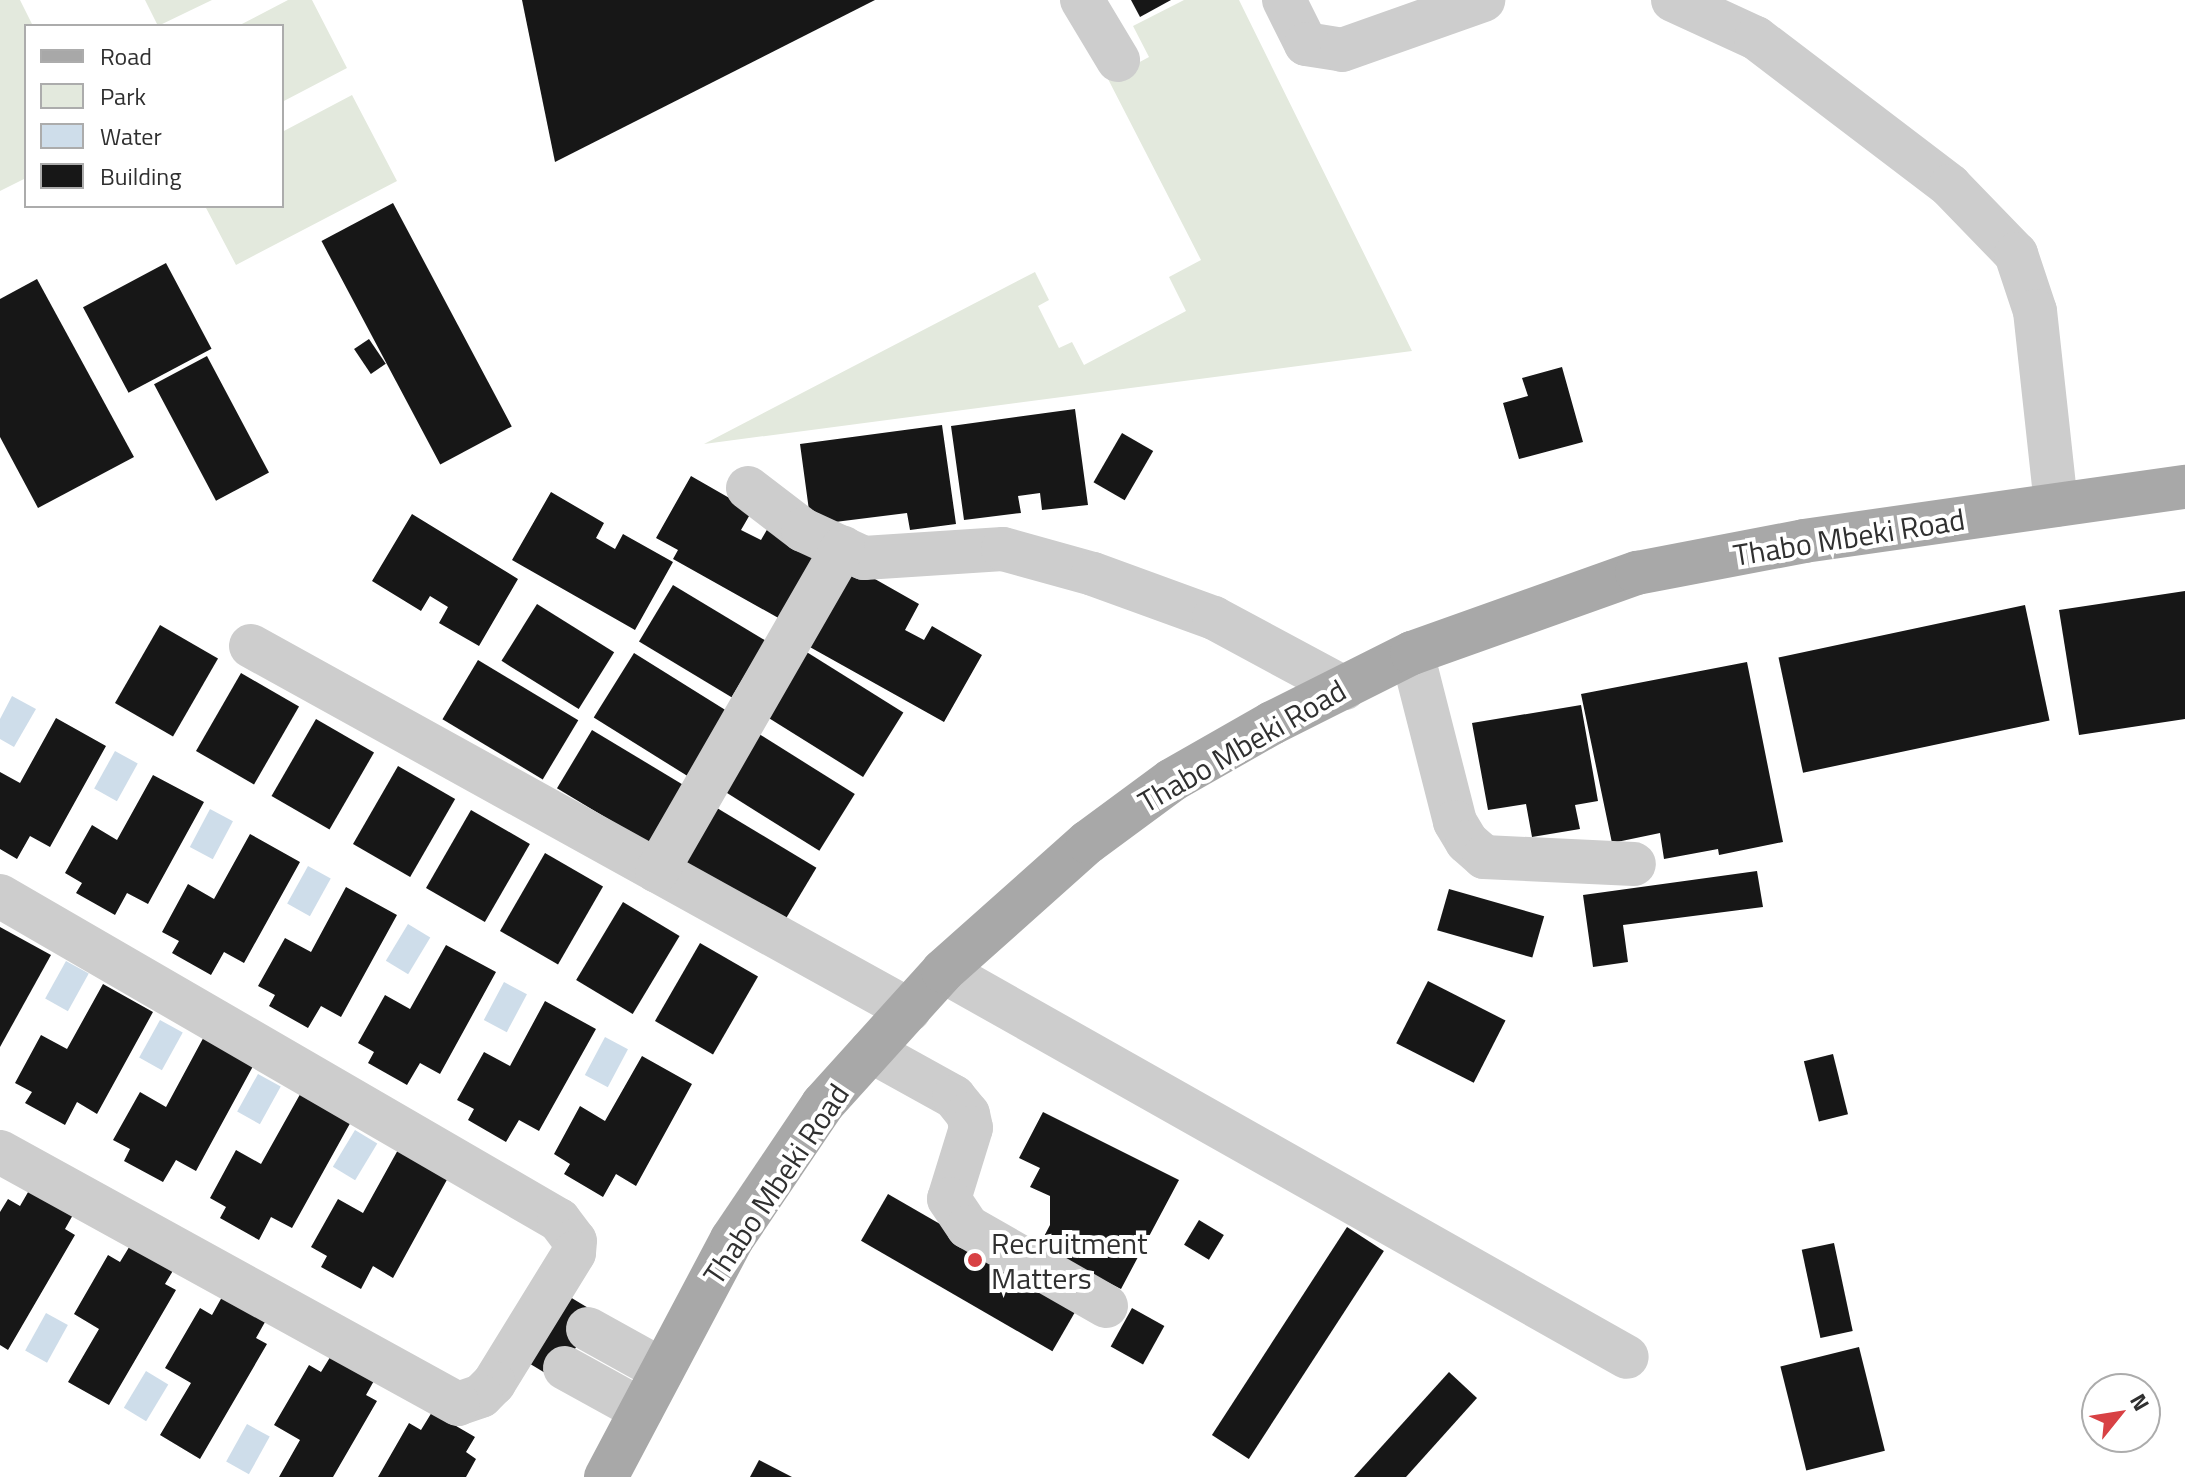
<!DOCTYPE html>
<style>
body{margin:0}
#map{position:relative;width:2185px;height:1477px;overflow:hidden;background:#fff;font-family:"Titillium Web",sans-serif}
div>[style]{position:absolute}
.green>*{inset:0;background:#e3e9dd}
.water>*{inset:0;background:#ceddea;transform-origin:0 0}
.building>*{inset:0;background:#171717;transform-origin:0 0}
.minor>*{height:44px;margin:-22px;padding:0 22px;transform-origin:22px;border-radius:22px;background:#cdcdcd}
.major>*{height:44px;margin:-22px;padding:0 22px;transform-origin:22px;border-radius:22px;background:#a8a8a8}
.dots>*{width:22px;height:22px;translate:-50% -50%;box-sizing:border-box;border:4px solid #fff;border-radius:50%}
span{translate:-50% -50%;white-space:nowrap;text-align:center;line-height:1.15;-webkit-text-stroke:8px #fff;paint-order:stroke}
.street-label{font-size:30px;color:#303030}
.poi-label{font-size:30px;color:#303030}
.left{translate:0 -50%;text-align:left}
.legend{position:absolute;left:24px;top:24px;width:260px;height:184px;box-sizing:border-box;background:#fff;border:2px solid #acacac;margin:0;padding:10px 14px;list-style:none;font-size:24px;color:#303030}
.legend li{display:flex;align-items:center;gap:16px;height:40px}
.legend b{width:40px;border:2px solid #acacac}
.north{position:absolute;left:2081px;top:1373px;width:80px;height:80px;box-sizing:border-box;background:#fff;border:2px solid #acacac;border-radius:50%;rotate:60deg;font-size:22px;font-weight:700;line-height:32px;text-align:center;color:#303030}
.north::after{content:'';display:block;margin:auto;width:28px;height:36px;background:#d84144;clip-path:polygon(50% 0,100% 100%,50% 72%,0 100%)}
</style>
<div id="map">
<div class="green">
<div style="clip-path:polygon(0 0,20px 0,33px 26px,26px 26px,26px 178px,0 191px)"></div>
<div style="clip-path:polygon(145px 0,212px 0,158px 26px)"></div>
<div style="clip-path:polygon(288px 0,312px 0,347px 68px,282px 102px,282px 26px,238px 26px)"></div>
<div style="clip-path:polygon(1184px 0,1239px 0,1412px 351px,704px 444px,1035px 272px,1049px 300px,1038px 306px,1059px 348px,1072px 342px,1084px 365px,1186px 311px,1169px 277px,1201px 260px,1108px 79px,1149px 57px,1133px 26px)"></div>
<div style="clip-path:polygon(352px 95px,397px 181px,236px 265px,205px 206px,282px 206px,282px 132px)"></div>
</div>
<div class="water">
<div style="clip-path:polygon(12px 696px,36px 709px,14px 747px,0 739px,0 719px)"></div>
<div style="left:115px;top:751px;width:26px;height:43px;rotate:29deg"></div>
<div style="left:210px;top:809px;width:26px;height:43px;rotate:28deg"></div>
<div style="left:308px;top:866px;width:26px;height:43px;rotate:29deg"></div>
<div style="left:408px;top:924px;width:26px;height:43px;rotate:31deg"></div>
<div style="left:66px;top:961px;width:26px;height:43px;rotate:29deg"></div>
<div style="left:504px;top:982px;width:26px;height:43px;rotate:28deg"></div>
<div style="left:160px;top:1020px;width:26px;height:43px;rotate:29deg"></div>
<div style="left:605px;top:1037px;width:26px;height:43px;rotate:28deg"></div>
<div style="left:258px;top:1074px;width:26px;height:43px;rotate:29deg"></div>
<div style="left:355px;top:1130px;width:26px;height:43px;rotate:31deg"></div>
<div style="left:46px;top:1313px;width:25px;height:43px;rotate:29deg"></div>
<div style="left:146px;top:1371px;width:26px;height:43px;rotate:31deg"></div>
<div style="left:247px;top:1424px;width:26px;height:43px;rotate:29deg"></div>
</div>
<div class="building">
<div style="clip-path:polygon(522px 0,875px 0,555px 162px)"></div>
<div style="clip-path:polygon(1131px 0,1171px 0,1140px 17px)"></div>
<div style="left:393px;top:203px;width:253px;height:81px;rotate:62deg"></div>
<div style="left:166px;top:263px;width:97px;height:94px;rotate:62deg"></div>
<div style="clip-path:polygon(37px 279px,134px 457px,38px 508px,0 437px,0 299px)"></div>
<div style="left:369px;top:339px;width:30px;height:18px;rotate:56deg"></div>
<div style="left:207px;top:356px;width:132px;height:60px;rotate:62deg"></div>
<div style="clip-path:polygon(1562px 367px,1583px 442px,1519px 459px,1503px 403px,1528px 396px,1522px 378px)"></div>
<div style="clip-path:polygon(1075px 409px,1088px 505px,1042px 510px,1040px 493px,1018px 496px,1021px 513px,964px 520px,951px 426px)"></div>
<div style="clip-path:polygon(942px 425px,956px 524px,910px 530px,907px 513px,811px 525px,800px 444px)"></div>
<div style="left:1122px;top:433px;width:36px;height:57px;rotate:30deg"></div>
<div style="clip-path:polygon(691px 476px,752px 511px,741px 530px,761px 540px,772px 521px,821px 550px,782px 620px,673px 559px,678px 550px,656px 538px)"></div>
<div style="clip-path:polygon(551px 492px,604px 523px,596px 538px,615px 549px,623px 534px,673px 562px,635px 630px,512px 560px)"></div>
<div style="clip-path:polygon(412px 514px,518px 579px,479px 646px,439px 623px,448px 607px,430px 596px,421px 611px,372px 581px)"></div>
<div style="clip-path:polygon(852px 566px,919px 604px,905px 630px,924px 640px,932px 626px,982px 655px,944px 722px,808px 646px)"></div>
<div style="left:673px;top:585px;width:108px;height:66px;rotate:31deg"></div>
<div style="clip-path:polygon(2185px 591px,2185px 719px,2079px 735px,2059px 610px)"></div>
<div style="left:537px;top:604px;width:91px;height:67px;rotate:32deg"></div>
<div style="left:2025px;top:605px;width:118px;height:252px;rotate:78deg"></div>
<div style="left:160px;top:625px;width:67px;height:90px;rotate:30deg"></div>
<div style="left:805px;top:651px;width:116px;height:76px;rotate:32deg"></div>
<div style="left:634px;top:653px;width:112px;height:76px;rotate:32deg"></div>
<div style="left:478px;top:660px;width:117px;height:69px;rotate:31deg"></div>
<div style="clip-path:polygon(1747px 662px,1783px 842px,1719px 855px,1718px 849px,1664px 859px,1660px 833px,1612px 843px,1581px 694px)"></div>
<div style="left:241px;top:673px;width:67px;height:90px;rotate:30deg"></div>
<div style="clip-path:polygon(1581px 705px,1598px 801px,1575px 805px,1580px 829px,1532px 837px,1526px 804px,1488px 810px,1472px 723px)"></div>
<div style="clip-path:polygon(56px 718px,106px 746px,50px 847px,30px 836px,17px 859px,0 849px,0 772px,20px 783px)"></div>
<div style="left:316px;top:719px;width:67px;height:89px;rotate:30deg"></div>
<div style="left:592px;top:730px;width:111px;height:68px;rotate:31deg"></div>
<div style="left:759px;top:734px;width:113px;height:67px;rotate:32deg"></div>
<div style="left:398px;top:766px;width:66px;height:90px;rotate:30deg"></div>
<div style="clip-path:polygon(153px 775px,204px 802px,148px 904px,127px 893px,115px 915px,76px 893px,82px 883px,65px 873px,92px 825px,117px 840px)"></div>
<div style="left:717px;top:808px;width:116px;height:67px;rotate:31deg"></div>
<div style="left:471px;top:810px;width:68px;height:90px;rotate:30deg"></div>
<div style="clip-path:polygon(250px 834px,300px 862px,244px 963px,224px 952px,211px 975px,172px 953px,179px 941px,162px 932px,188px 884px,214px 899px)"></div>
<div style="left:545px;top:853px;width:67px;height:90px;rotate:30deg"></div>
<div style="clip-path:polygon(1757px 871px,1763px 907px,1623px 925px,1628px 962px,1593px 967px,1583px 895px)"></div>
<div style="clip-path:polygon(346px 887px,397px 915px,341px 1017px,321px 1006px,308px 1028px,269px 1006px,275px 995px,258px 986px,285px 938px,311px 952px)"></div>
<div style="left:1449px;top:889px;width:99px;height:43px;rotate:16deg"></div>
<div style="left:623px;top:902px;width:66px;height:91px;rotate:31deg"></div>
<div style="clip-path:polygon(0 927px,51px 955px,0 1047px)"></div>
<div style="left:700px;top:943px;width:67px;height:90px;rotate:30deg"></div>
<div style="clip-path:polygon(446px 945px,496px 972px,440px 1074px,420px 1063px,407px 1085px,368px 1063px,374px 1052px,358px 1043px,385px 995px,410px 1009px)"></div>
<div style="left:1428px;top:981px;width:87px;height:70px;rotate:27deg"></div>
<div style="clip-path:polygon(103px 984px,153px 1012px,97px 1114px,77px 1102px,65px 1125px,25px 1103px,32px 1092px,15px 1083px,41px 1035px,67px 1049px)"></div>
<div style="clip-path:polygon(545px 1001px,596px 1029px,539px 1131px,519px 1120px,506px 1142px,468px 1120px,474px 1109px,457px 1100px,484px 1052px,510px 1066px)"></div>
<div style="clip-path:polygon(207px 1031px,257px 1059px,196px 1171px,176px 1160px,163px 1182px,124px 1161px,130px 1149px,113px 1140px,140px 1092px,166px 1107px)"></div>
<div style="left:1833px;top:1054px;width:62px;height:30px;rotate:76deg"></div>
<div style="clip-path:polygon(642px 1056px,692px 1084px,636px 1186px,616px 1174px,603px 1197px,564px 1174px,570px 1164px,554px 1154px,580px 1106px,605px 1121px)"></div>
<div style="clip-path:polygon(303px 1089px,353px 1118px,292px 1228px,271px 1217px,259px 1240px,220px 1218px,226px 1207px,210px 1198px,236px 1150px,261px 1164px)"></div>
<div style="clip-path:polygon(1043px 1112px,1179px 1180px,1121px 1289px,1038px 1248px,1050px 1225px,1050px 1196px,1030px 1187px,1040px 1168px,1019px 1158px)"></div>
<div style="clip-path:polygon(399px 1148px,449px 1176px,393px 1278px,373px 1266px,361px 1289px,321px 1267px,327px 1256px,311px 1247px,338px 1199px,363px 1213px)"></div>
<div style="clip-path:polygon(31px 1187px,74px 1213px,65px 1229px,75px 1235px,8px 1350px,0 1345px,0 1212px,8px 1199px,20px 1206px)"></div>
<div style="left:888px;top:1194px;width:221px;height:54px;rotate:30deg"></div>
<div style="left:1199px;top:1220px;width:29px;height:29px;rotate:31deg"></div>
<div style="left:1347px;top:1227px;width:44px;height:248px;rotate:33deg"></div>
<div style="left:1834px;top:1243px;width:90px;height:33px;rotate:78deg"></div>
<div style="clip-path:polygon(131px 1244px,174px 1269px,165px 1284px,176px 1290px,109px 1405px,68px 1382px,99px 1329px,74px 1314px,108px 1255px,120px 1262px)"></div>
<div style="clip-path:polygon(222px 1297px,265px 1322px,256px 1338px,267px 1344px,200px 1459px,160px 1435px,191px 1383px,165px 1368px,200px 1308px,212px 1315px)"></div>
<div style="left:570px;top:1297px;width:31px;height:78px;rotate:31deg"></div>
<div style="left:1132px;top:1308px;width:37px;height:44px;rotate:29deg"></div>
<div style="left:1859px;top:1347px;width:107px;height:81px;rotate:76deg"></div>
<div style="clip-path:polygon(332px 1354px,375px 1379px,366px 1395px,377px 1401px,333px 1477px,279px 1477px,300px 1440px,274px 1425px,309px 1365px,321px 1372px)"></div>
<div style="clip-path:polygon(1449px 1372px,1477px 1398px,1406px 1477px,1354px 1477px)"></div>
<div style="clip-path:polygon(432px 1412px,475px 1437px,466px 1452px,476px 1459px,466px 1477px,378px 1477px,409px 1423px,421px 1430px)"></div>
<div style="clip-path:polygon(759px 1460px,792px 1477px,750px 1477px)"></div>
</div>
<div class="minor">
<div style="left:1082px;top:0;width:70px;rotate:59deg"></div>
<div style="left:1284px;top:0;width:49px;rotate:63.4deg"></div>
<div style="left:1306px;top:44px;width:36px;rotate:9deg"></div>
<div style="left:1342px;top:50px;width:150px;rotate:-19.5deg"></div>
<div style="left:1673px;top:0;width:91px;rotate:24.6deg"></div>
<div style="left:1756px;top:38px;width:244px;rotate:37.3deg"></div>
<div style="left:1950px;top:186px;width:95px;rotate:45.9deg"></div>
<div style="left:2016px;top:254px;width:60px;rotate:71.6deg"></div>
<div style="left:2035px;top:311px;width:195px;rotate:83.8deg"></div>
<div style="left:748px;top:488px;width:69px;rotate:37.4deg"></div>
<div style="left:803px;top:530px;width:67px;rotate:24.7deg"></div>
<div style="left:864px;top:558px;width:139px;rotate:-3.7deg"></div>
<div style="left:1003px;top:549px;width:93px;rotate:15.5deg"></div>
<div style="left:1093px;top:574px;width:129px;rotate:20deg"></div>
<div style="left:1214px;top:618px;width:148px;rotate:28.3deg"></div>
<div style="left:251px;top:646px;width:752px;rotate:28.95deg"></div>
<div style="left:1412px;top:653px;width:174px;rotate:75.7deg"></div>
<div style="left:1455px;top:822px;width:23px;rotate:59deg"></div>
<div style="left:1467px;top:842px;width:23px;rotate:41deg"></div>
<div style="left:1484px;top:857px;width:150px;rotate:2.7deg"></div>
<div style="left:657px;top:871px;width:373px;rotate:-60.1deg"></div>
<div style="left:0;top:896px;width:646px;rotate:30.1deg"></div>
<div style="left:559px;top:1220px;width:26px;rotate:53deg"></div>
<div style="left:575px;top:1241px;width:12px;rotate:95deg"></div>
<div style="left:574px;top:1253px;width:153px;rotate:121.6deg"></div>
<div style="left:494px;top:1383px;width:18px;rotate:135deg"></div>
<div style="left:481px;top:1396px;width:24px;rotate:161deg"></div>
<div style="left:458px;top:1404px;width:523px;rotate:-151.18deg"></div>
<div style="left:943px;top:971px;width:785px;rotate:29.44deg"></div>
<div style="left:871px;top:1051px;width:95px;rotate:29deg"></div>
<div style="left:954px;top:1097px;width:22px;rotate:51deg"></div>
<div style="left:968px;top:1114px;width:14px;rotate:78deg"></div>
<div style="left:971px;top:1128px;width:74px;rotate:107.2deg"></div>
<div style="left:949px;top:1199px;width:34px;rotate:56deg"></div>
<div style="left:968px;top:1227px;width:159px;rotate:29.8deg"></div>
<div style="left:588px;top:1329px;width:85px;rotate:29deg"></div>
<div style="left:565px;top:1368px;width:87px;rotate:28.9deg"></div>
</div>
<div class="major">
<div style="left:606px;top:1477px;width:269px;rotate:-62.1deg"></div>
<div style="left:732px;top:1239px;width:163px;rotate:-56deg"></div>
<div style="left:823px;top:1104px;width:179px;rotate:-47.9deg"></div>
<div style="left:943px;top:971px;width:194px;rotate:-41.7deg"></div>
<div style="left:1088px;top:842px;width:104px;rotate:-36.4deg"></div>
<div style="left:1172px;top:780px;width:115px;rotate:-29.7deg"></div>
<div style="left:1272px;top:723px;width:157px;rotate:-26.6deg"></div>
<div style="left:1412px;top:653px;width:239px;rotate:-19.6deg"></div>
<div style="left:1637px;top:573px;width:170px;rotate:-10.8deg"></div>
<div style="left:1804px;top:541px;width:385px;rotate:-8.1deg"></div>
</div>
<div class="dots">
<div style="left:975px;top:1260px;background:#d84144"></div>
</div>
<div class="street-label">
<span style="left:1849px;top:537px;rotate:-9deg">Thabo Mbeki Road</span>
<span style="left:1242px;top:746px;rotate:-30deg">Thabo Mbeki Road</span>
<span style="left:776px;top:1184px;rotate:-56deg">Thabo Mbeki Road</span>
</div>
<div class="poi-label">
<span class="left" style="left:991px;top:1260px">Recruitment<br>Matters</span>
</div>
<ul class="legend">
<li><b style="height:10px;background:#a8a8a8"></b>Road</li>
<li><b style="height:22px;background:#e3e9dd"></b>Park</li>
<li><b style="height:22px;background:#ceddea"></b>Water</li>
<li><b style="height:22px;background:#171717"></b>Building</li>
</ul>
<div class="north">N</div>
</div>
